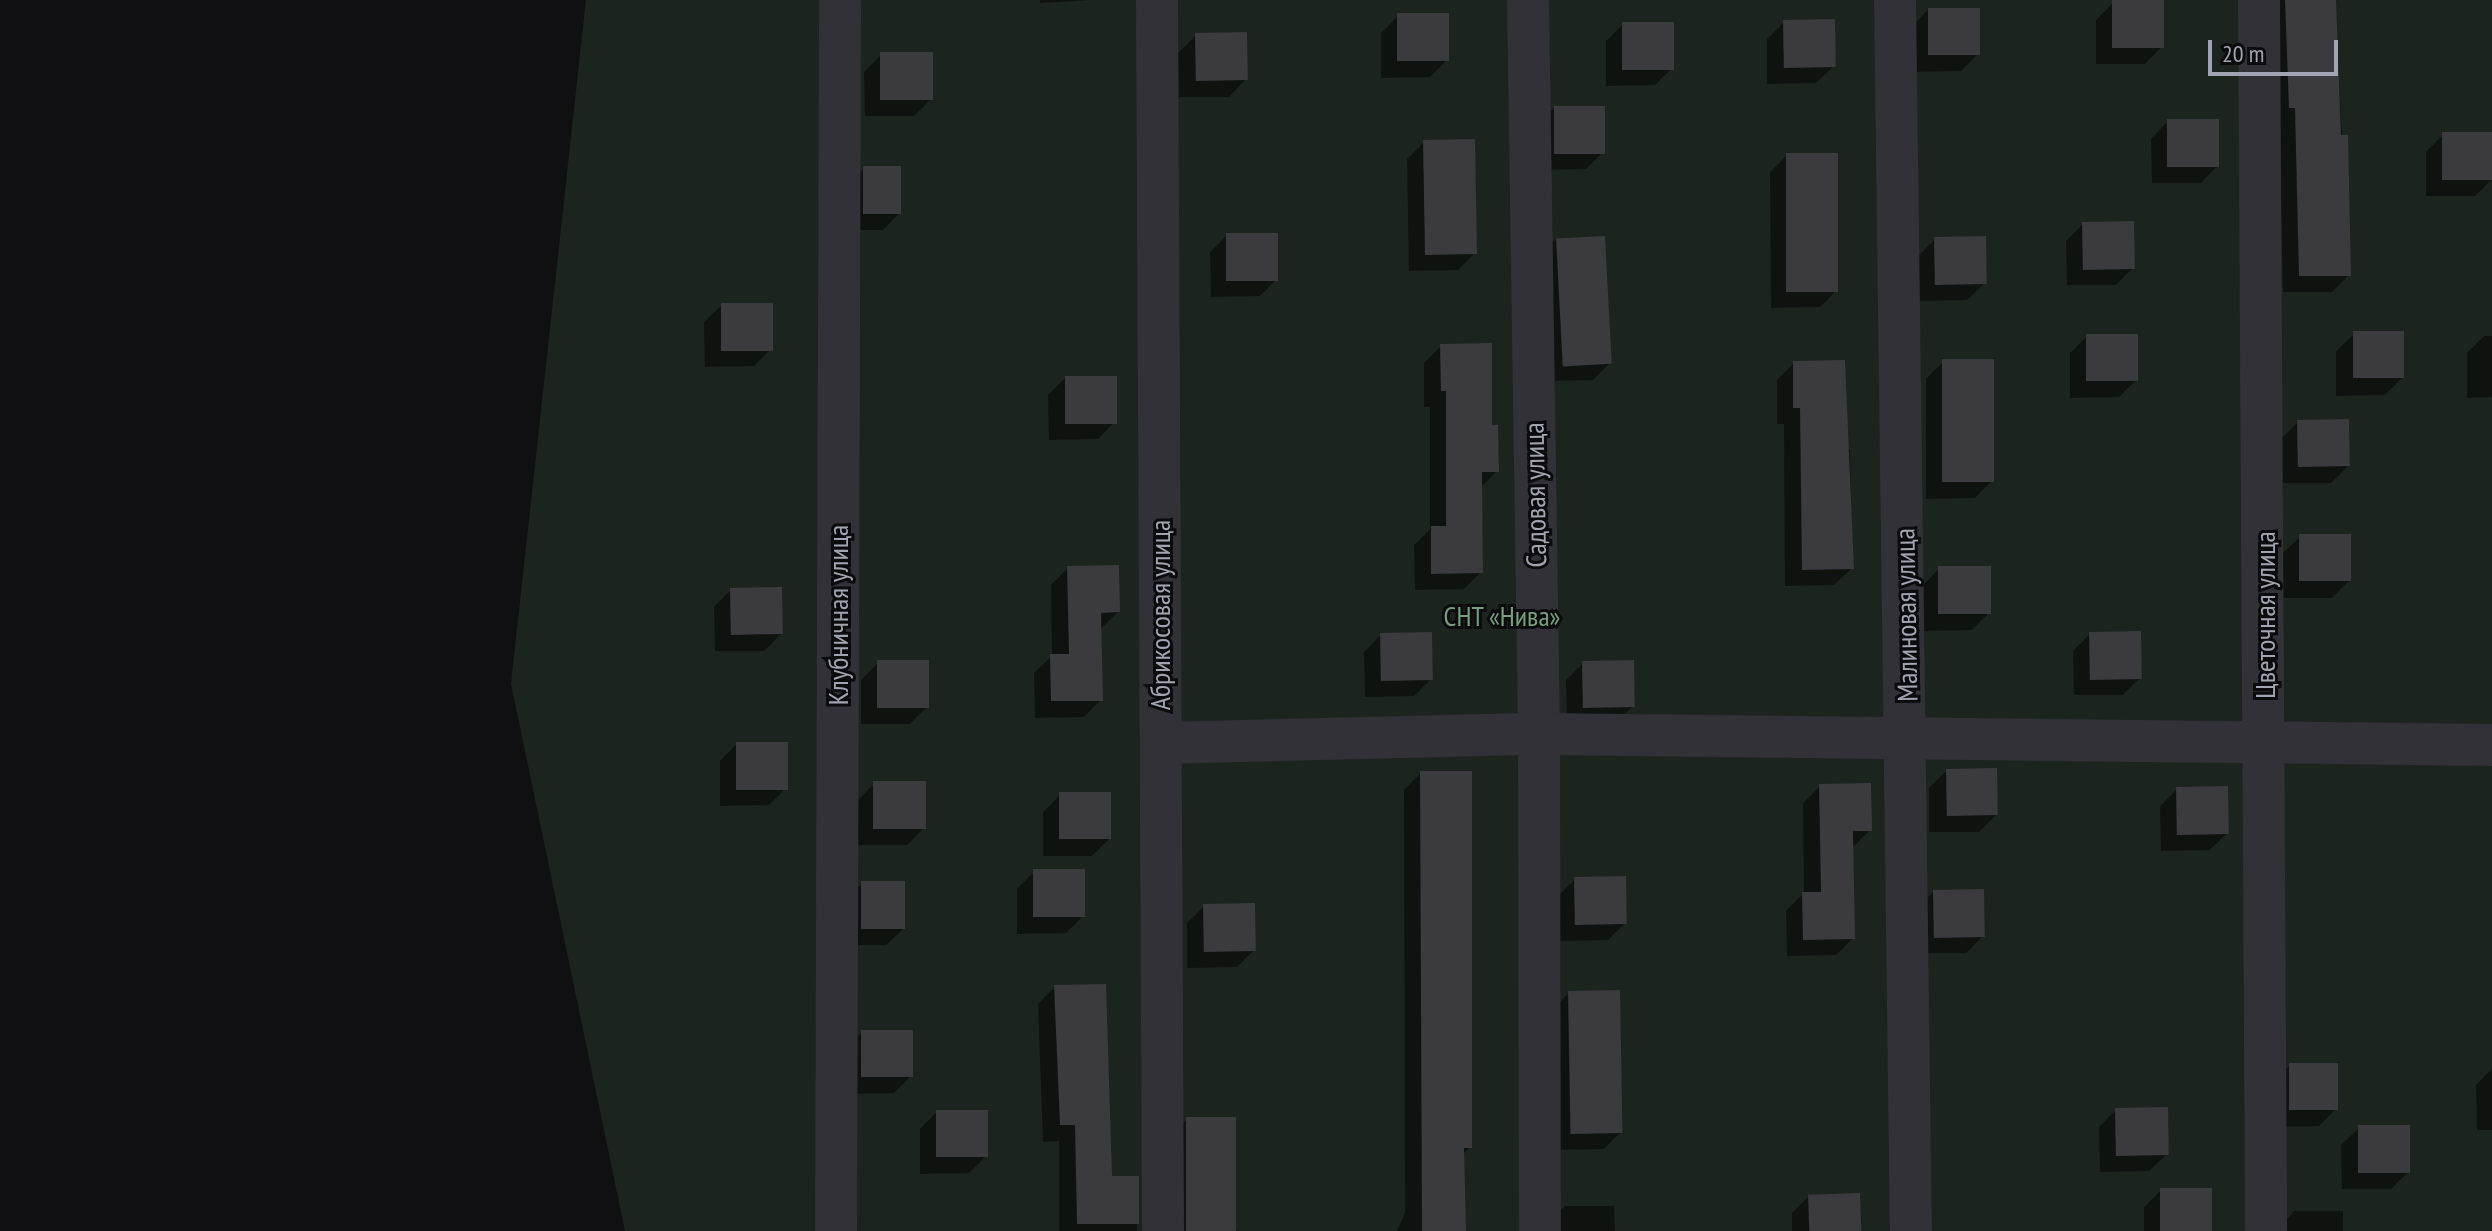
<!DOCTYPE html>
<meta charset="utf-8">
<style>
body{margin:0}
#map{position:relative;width:2492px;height:1231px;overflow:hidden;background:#101012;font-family:"PT Sans Narrow",sans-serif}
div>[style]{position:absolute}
.green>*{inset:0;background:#1c241e}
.shadow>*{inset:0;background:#0007}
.building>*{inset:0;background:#3a3a3f;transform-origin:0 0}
.minor>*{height:42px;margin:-21px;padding:0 21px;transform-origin:21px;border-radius:21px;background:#313137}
span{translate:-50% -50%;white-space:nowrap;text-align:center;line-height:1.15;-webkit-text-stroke:6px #0b0b0d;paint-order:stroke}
.street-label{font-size:28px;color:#a1a5b3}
.park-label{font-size:28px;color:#779f7d}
.scale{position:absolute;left:2208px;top:40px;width:130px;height:36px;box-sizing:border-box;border:4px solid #a1a5b3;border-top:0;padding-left:10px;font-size:24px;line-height:28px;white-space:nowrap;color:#a1a5b3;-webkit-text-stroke:6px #0b0b0d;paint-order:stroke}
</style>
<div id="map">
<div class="green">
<div style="clip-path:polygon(586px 0,2492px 0,2492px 1231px,625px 1231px,511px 684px)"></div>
</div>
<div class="shadow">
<div style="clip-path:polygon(1040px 0,1092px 0,1040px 3px)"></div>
<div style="clip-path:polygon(2276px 0,2335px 0,2349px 275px,2332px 292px,2283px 292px)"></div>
<div style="clip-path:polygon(2113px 3px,2162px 47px,2145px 64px,2096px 64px,2096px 20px)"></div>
<div style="clip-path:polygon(1928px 10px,1978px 54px,1961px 71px,1912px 72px,1911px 27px)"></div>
<div style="clip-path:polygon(1398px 16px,1447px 60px,1430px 77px,1381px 78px,1381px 33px)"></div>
<div style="clip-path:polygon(1784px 22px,1834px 66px,1816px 83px,1767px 84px,1767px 39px)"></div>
<div style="clip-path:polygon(1623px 24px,1672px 68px,1655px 85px,1606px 86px,1606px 41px)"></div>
<div style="clip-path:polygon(1196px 35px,1246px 79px,1229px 97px,1179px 97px,1178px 53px)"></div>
<div style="clip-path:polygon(881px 55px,931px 99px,914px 116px,865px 116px,864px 72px)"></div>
<div style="clip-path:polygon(1554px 108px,1603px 152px,1586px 169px,1538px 170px,1537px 125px)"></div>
<div style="clip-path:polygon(2168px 121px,2218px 165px,2201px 183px,2152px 183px,2151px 139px)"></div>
<div style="clip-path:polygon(2443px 135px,2492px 179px,2475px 196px,2426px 196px,2426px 152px)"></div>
<div style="clip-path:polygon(1424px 142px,1475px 253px,1458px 270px,1409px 271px,1407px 159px)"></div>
<div style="clip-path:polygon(1787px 155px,1837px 290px,1820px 307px,1771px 308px,1770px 172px)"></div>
<div style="clip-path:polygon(864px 168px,900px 213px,883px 230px,847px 230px,847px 186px)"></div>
<div style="clip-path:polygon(2083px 224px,2133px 268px,2116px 285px,2067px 285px,2066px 241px)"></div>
<div style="clip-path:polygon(1227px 235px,1277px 279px,1260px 296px,1211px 297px,1210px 252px)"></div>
<div style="clip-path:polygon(1556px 239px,1610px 363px,1593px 380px,1544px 381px,1539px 256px)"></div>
<div style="clip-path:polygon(1935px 239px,1985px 283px,1967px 300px,1918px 301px,1918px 256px)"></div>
<div style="clip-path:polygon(722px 305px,771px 349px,754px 366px,705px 367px,704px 322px)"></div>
<div style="clip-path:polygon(2354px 334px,2402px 378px,2385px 395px,2336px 396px,2336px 351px)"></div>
<div style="clip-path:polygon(2087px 336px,2136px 380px,2119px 397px,2070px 398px,2070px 353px)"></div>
<div style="clip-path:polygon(2484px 336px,2492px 336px,2492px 397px,2467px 398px,2467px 353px)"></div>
<div style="clip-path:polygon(1441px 346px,1490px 427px,1497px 471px,1480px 488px,1481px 572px,1464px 589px,1415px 590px,1414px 545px,1430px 529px,1430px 407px,1424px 407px,1424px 363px)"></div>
<div style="clip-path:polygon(1943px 362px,1992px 481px,1975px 498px,1926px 499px,1926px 379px)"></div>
<div style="clip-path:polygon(1794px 363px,1844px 449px,1850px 449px,1852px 568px,1834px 585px,1785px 586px,1784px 424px,1777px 424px,1777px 380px)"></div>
<div style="clip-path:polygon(1065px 378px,1115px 422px,1098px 439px,1049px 440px,1048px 395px)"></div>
<div style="clip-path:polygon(2298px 422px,2348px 466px,2331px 483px,2282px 483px,2281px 439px)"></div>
<div style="clip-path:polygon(2300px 537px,2349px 581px,2332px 598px,2283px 598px,2282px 554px)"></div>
<div style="clip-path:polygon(1068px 568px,1118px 612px,1101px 629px,1101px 700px,1084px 717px,1035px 718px,1034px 673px,1052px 656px,1051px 585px)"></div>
<div style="clip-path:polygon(1939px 569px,1989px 613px,1972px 630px,1923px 631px,1922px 586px)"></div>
<div style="clip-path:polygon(731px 590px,781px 634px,764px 651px,715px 651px,714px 607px)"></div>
<div style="clip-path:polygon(2090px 634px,2140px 678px,2123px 695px,2074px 695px,2073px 651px)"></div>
<div style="clip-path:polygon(1381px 635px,1431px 679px,1414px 696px,1365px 697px,1364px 652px)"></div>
<div style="clip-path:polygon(878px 663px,927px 707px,910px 724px,861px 724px,861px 680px)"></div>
<div style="clip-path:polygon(1583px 663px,1633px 706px,1616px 723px,1567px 724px,1566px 680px)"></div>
<div style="clip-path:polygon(737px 744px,786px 788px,769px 805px,720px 806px,720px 761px)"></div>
<div style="clip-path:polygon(1946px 771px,1996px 815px,1979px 832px,1929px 832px,1929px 788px)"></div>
<div style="clip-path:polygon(1421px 773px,1470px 1147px,1462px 1155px,1461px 1231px,1397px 1231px,1405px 1213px,1404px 790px)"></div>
<div style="clip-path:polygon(874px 784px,924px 828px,907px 845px,858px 845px,857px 801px)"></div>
<div style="clip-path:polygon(1820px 786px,1870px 830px,1852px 848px,1853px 938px,1836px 955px,1787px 956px,1786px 911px,1804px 893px,1803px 803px)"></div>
<div style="clip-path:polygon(2177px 789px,2227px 833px,2210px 850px,2161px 851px,2160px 806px)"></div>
<div style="clip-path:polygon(1060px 795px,1109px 839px,1092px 856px,1043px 856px,1043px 812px)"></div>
<div style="clip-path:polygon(1034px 872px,1083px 916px,1066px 933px,1017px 934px,1017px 889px)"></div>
<div style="clip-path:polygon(1575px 879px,1625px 923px,1608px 940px,1559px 941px,1558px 896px)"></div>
<div style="clip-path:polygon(862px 883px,904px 928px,886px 945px,845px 945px,845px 901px)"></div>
<div style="clip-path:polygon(1933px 892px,1983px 936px,1966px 953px,1917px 953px,1916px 909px)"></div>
<div style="clip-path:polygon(1204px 906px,1254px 950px,1237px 967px,1187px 968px,1187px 923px)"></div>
<div style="clip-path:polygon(1055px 987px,1110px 1178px,1137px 1178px,1137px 1231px,1059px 1231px,1059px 1141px,1043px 1142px,1038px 1004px)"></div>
<div style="clip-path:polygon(1569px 993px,1621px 1132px,1604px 1149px,1555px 1150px,1552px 1010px)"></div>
<div style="clip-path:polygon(862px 1032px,911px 1076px,894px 1093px,845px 1094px,844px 1049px)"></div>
<div style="clip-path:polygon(2290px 1065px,2336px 1109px,2319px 1126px,2273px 1127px,2273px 1082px)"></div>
<div style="clip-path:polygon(2492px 1069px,2492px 1130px,2477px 1130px,2476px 1085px)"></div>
<div style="clip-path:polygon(2116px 1110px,2167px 1154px,2149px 1171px,2100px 1172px,2099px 1127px)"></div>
<div style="clip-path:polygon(937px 1112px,986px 1156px,969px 1173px,920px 1174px,920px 1129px)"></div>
<div style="clip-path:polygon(1187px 1119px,1237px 1231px,1168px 1231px,1170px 1136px)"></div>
<div style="clip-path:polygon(2359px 1128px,2408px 1172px,2391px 1189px,2342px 1189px,2341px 1145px)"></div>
<div style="clip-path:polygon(2161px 1190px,2210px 1231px,2144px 1231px,2144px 1207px)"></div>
<div style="clip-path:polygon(1809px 1196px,1857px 1231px,1792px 1231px,1792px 1213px)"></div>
<div style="clip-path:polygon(1565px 1206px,1614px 1206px,1615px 1231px,1548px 1231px,1548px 1223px)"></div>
<div style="clip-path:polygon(2294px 1211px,2343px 1211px,2343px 1231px,2277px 1231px)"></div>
</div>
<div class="building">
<div style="left:2164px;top:0;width:48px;height:52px;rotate:90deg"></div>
<div style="clip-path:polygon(2285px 0,2336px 0,2341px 135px,2348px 135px,2351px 276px,2299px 276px,2295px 108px,2289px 108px)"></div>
<div style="left:1928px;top:8px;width:52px;height:47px"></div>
<div style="left:1449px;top:13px;width:48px;height:52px;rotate:90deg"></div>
<div style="left:1835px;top:19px;width:48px;height:52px;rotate:89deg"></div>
<div style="left:1622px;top:22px;width:52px;height:48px"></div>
<div style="left:1247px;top:32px;width:48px;height:52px;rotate:89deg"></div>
<div style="left:933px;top:52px;width:48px;height:53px;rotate:90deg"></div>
<div style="left:1554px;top:106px;width:51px;height:48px"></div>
<div style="left:2167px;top:119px;width:52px;height:48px"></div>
<div style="left:2492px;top:132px;width:48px;height:50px;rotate:90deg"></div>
<div style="left:1475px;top:139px;width:115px;height:52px;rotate:89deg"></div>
<div style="left:1786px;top:153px;width:52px;height:139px"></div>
<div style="left:863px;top:166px;width:38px;height:48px"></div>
<div style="left:2134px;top:221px;width:48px;height:52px;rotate:89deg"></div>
<div style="left:1226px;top:233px;width:52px;height:48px"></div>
<div style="left:1605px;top:236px;width:128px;height:49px;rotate:87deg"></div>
<div style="left:1986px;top:236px;width:48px;height:52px;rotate:89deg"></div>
<div style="left:721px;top:303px;width:52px;height:48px"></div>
<div style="left:2404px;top:331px;width:47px;height:51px;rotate:90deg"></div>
<div style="left:2086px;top:334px;width:52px;height:47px"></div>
<div style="clip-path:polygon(1492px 343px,1492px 425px,1498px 425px,1499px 472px,1482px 472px,1483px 573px,1431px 574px,1431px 526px,1446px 526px,1446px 391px,1441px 391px,1440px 344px)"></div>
<div style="left:1994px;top:359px;width:123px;height:52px;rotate:90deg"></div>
<div style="clip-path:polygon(1845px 360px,1854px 569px,1802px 570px,1800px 408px,1793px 408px,1793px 361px)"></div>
<div style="left:1065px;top:376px;width:52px;height:48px"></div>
<div style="left:2349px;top:419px;width:47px;height:52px;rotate:89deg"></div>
<div style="left:2351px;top:534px;width:47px;height:52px;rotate:90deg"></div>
<div style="clip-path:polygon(1119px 565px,1120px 612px,1101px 613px,1103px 701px,1051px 701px,1050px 654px,1069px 654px,1067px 566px)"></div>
<div style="left:1991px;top:566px;width:48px;height:53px;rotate:90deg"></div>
<div style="left:782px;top:587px;width:47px;height:52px;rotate:89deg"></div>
<div style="left:2141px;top:631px;width:48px;height:52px;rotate:89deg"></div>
<div style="left:1432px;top:632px;width:48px;height:52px;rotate:89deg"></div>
<div style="left:929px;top:660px;width:48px;height:52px;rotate:90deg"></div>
<div style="left:1634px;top:660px;width:47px;height:52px;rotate:89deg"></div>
<div style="left:736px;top:742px;width:52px;height:48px"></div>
<div style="left:1997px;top:768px;width:47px;height:51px;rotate:89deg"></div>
<div style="clip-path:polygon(1420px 771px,1472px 771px,1472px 1148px,1464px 1148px,1466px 1231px,1422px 1231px)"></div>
<div style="left:926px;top:781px;width:48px;height:53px;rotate:90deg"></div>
<div style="clip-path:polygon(1871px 783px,1872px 831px,1853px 831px,1855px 939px,1803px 940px,1802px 892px,1821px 892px,1819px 784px)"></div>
<div style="left:2228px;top:786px;width:48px;height:52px;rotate:89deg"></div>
<div style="left:1111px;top:792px;width:47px;height:52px;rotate:90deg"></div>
<div style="left:1085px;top:869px;width:48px;height:52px;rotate:90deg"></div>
<div style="left:1626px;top:876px;width:48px;height:52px;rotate:89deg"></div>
<div style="left:861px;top:881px;width:44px;height:48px"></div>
<div style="left:1984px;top:889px;width:48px;height:51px;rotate:89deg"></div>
<div style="left:1255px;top:903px;width:48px;height:52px;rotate:89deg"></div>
<div style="clip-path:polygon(1106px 984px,1112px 1176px,1139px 1176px,1139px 1224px,1077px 1224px,1075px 1125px,1060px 1125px,1054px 985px)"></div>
<div style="left:1620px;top:990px;width:143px;height:52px;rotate:89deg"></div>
<div style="left:861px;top:1030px;width:52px;height:47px"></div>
<div style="left:2289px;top:1063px;width:49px;height:47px"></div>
<div style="left:2168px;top:1107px;width:48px;height:53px;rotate:89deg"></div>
<div style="left:936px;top:1110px;width:52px;height:47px"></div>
<div style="left:1186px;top:1117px;width:50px;height:114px"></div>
<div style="left:2410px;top:1125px;width:48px;height:52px;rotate:90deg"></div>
<div style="left:2160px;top:1188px;width:52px;height:43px"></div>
<div style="left:1860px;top:1193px;width:38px;height:52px;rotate:88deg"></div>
</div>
<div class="minor">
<div style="left:1157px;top:0;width:1231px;rotate:89.72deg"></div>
<div style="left:1528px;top:0;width:734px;rotate:89.14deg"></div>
<div style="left:1539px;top:734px;width:497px;rotate:89.9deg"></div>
<div style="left:1895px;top:0;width:1231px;rotate:89.26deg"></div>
<div style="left:2259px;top:0;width:1231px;rotate:89.67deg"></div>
<div style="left:1161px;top:743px;width:378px;rotate:-1.4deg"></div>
<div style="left:1539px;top:734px;width:953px;rotate:0.66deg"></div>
<div style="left:836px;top:1231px;width:1231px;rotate:-89.81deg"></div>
</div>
<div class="street-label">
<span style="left:1535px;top:495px;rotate:-91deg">Садовая улица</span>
<span style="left:838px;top:615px;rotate:-90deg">Клубничная улица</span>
<span style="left:1160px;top:615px;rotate:-90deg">Абрикосовая улица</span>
<span style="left:1906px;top:615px;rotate:-91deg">Малиновая улица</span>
<span style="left:2265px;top:615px;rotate:-90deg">Цветочная улица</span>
</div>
<div class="park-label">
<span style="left:1502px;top:616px">СНТ «Нива»</span>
</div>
<div class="scale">20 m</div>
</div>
